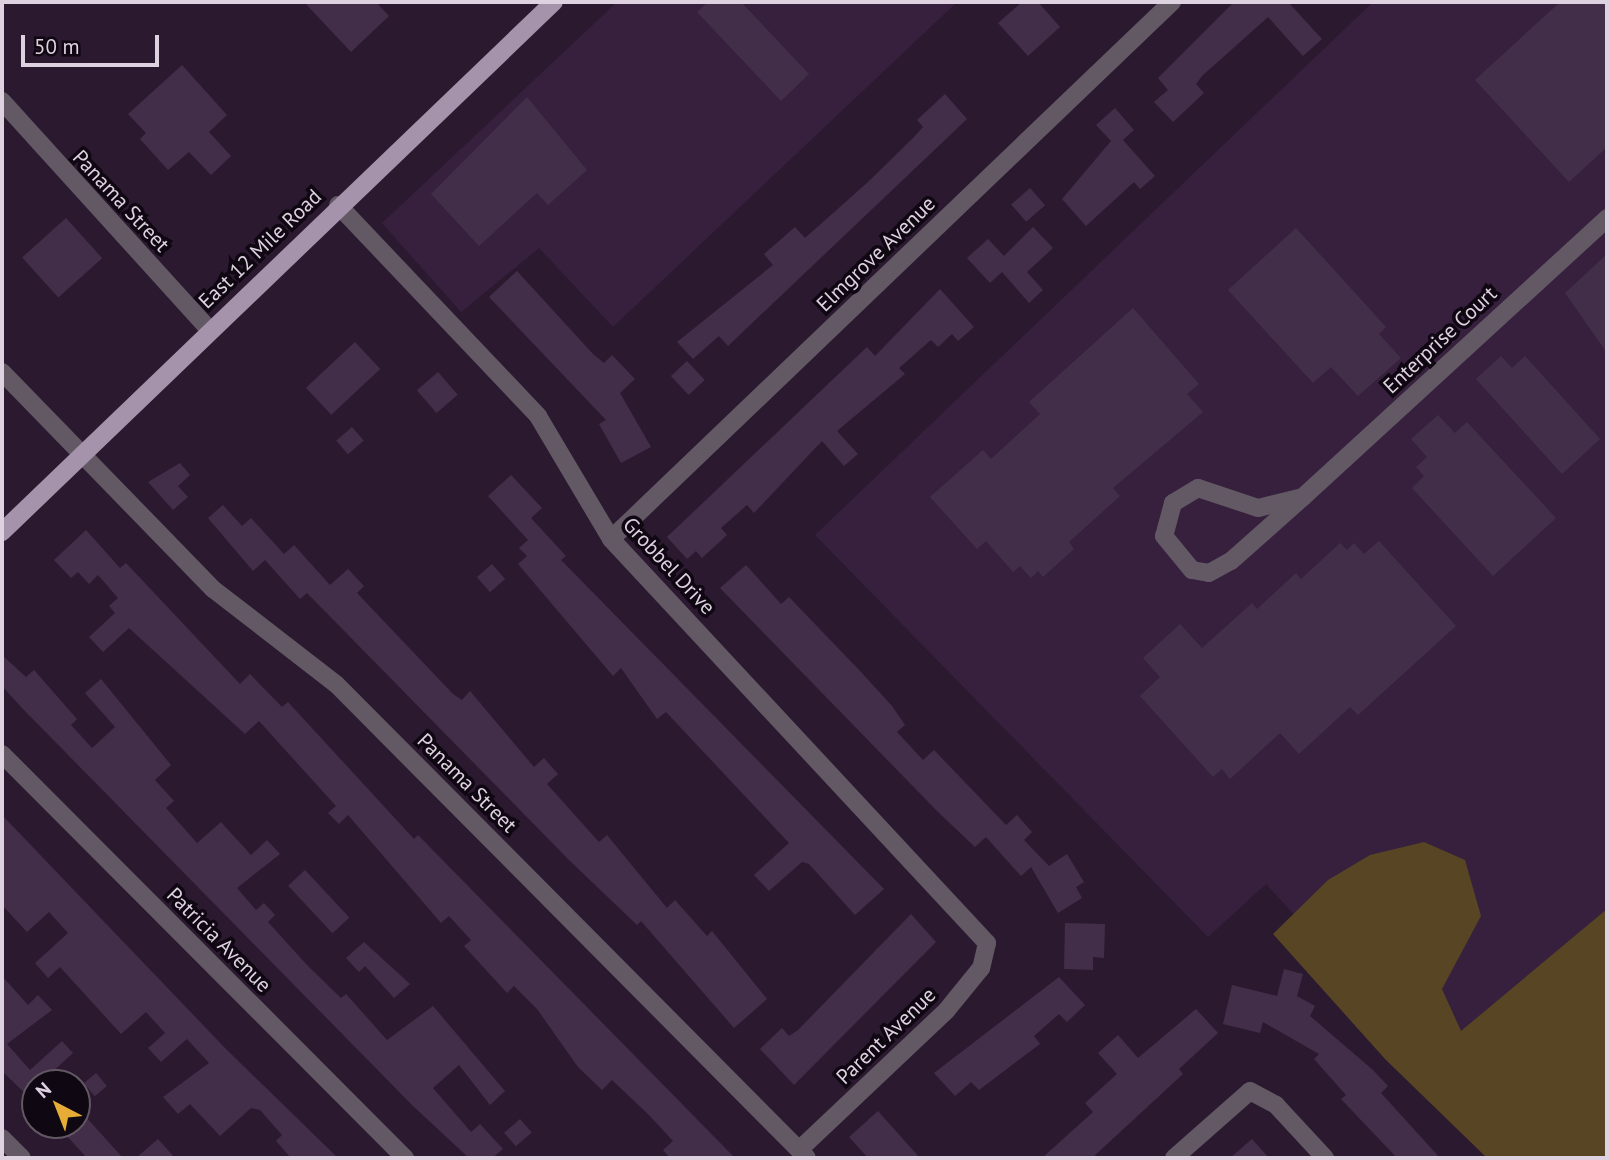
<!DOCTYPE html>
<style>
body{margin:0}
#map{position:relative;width:1609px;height:1160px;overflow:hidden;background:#2b1930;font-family:"PT Sans",sans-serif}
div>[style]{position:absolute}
.built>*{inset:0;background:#37203d}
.forest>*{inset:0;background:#574524}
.building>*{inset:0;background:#432e49;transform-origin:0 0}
.minor>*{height:18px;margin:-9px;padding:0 9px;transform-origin:9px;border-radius:9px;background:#635965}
.major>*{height:18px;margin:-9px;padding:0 9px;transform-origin:9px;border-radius:9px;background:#a592ab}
span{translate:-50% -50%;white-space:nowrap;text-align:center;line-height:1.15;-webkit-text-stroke:7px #0f0711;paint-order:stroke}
.street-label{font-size:21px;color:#ded2e1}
.frame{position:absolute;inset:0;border:4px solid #ded2e1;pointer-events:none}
.north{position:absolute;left:21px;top:1069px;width:70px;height:70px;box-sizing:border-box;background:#0f0711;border:2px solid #625864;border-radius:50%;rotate:318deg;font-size:19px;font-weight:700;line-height:28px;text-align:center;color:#ded2e1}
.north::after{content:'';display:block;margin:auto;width:24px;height:32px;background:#e6ac36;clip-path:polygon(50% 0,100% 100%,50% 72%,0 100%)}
.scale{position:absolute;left:21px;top:35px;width:138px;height:32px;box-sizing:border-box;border:4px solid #ded2e1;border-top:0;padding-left:9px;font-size:21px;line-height:24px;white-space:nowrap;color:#ded2e1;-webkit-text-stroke:5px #0f0711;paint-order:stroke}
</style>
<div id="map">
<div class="built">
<div style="clip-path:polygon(617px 2px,957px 2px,613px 327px,539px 248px,461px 312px,382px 223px)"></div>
<div style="clip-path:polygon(1373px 2px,1607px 2px,1607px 926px,1443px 1077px,1266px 884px,1208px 937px,815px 535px)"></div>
</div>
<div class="forest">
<div style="clip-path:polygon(1424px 842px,1465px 860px,1481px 916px,1442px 989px,1461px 1031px,1607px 909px,1607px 1158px,1487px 1158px,1385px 1059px,1273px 934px,1328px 880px,1370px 855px)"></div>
</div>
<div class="building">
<div style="clip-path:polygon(304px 2px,376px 2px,389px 16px,351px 52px)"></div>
<div style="clip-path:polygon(708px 2px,741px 2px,809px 74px,781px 101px,697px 12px)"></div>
<div style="clip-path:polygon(1022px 2px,1038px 2px,1060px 27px,1028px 56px,998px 23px)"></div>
<div style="clip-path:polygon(1234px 2px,1288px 2px,1322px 39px,1303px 56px,1268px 17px,1202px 76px,1196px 84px,1204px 93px,1173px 122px,1154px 102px,1168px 90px,1158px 78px)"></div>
<div style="clip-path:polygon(1560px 2px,1607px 2px,1607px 147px,1569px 182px,1475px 80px)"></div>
<div style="clip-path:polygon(182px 65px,227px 115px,209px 132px,231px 156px,211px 175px,189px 152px,168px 170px,140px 139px,146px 133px,128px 114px)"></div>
<div style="clip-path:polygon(945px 94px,967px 119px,728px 346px,719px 336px,693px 359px,677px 342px,773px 265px,764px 254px,795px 227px,805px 238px,868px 182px,914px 137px,923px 127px,917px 120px)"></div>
<div style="clip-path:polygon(527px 97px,587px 170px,548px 205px,537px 193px,479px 246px,431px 194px)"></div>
<div style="clip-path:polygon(1115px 108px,1134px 130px,1123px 140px,1155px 176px,1140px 189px,1134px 182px,1086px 226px,1062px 199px,1111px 141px,1096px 125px)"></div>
<div style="left:1030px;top:188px;width:23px;height:25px;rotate:49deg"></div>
<div style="left:66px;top:218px;width:54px;height:59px;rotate:48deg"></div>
<div style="clip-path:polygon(1033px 227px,1053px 248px,1027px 272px,1043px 290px,1029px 303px,1002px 272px,990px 283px,967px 258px,988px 239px,1004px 256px)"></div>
<div style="clip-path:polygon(1296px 228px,1386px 327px,1379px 334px,1401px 358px,1358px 396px,1331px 367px,1313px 383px,1228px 290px)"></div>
<div style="clip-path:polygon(1607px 254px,1607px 353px,1565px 293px)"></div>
<div style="clip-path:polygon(517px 271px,593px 354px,604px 363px,612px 355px,635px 379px,620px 393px,651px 447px,621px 463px,599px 424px,606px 420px,489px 297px)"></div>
<div style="clip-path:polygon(940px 289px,974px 327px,958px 341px,952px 334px,938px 347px,931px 340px,899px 368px,905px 374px,837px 431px,858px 454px,844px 466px,822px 441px,754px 513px,747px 505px,721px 528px,727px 535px,702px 558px,696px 551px,687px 559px,667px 537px,867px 347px,875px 356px)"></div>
<div style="clip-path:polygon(1133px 308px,1199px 384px,1187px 394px,1203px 412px,1113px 488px,1120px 496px,1069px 542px,1074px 549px,1043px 577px,1038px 571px,1031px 578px,1020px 566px,1013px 572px,986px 541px,977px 549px,930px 497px,983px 450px,991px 459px,1040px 414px,1029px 402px)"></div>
<div style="left:355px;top:342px;width:37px;height:67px;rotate:47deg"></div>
<div style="clip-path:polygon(1501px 356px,1512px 368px,1525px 356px,1600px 439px,1562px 474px,1476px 379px)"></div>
<div style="left:687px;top:361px;width:26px;height:22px;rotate:47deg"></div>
<div style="left:438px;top:372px;width:30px;height:28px;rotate:49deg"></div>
<div style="clip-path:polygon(1438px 415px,1455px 433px,1467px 422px,1556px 518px,1493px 576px,1412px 488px,1424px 476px,1416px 467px,1427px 457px,1411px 439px)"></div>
<div style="left:352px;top:427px;width:18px;height:21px;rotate:49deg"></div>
<div style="clip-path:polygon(180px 463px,190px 475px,178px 486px,188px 497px,173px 510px,148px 482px)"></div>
<div style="clip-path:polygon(511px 475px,542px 508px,531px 518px,566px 556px,561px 560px,884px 889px,855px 915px,809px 864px,802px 862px,769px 891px,754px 875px,789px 843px,666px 712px,657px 719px,621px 668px,613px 676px,518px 564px,527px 556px,519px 548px,528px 540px,488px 496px)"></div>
<div style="clip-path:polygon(223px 505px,242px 526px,251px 518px,284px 554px,294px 545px,330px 585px,348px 569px,364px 586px,357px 593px,453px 694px,462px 700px,470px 691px,534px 767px,544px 758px,558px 774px,547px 784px,599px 842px,607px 835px,667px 908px,675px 900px,707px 936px,712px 931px,767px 999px,734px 1028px,641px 921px,637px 925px,569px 860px,307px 593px,300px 599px,265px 560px,253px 571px,208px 518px)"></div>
<div style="clip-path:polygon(86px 530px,120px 568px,126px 563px,240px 684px,250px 674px,282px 707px,288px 702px,414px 839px,418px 835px,735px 1158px,670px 1158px,663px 1150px,673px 1141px,649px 1115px,612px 1080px,602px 1090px,578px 1067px,537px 1009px,514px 986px,507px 993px,464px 946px,471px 940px,449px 916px,441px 923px,348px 815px,339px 824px,328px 813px,336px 806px,259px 721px,245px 734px,129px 628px,103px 652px,89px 637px,115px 613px,109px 606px,118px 598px,98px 575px,89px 584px,78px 572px,71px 578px,54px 560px)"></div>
<div style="clip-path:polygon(1379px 541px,1456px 626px,1358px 715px,1350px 707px,1299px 754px,1280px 733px,1230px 779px,1222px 769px,1213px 777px,1140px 696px,1160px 677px,1143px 658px,1180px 624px,1202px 648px,1252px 603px,1257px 609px,1296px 573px,1301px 579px,1340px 543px,1347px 550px,1354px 543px,1364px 554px)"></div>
<div style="left:492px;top:564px;width:20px;height:20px;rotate:49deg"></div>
<div style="clip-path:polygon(746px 565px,781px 604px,789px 597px,861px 672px,892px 706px,905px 725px,897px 732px,923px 760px,934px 750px,1006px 825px,1017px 815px,1032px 832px,1024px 840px,1049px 866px,1067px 854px,1084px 882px,1076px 887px,1082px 898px,1058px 913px,1031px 867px,1021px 876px,986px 837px,975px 847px,937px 811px,720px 588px)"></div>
<div style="clip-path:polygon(2px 655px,26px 677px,34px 670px,77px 719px,71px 725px,92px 748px,115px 727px,85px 693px,101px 679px,171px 765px,155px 780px,174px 801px,166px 808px,197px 843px,221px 822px,251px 855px,267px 840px,280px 854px,237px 888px,256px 910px,264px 903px,275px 915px,268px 922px,307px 965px,341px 998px,346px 994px,387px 1040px,433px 1006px,505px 1091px,490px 1105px,459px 1065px,433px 1088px,471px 1132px,480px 1124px,503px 1149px,492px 1158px,469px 1158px,413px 1106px,21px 707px,2px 686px)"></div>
<div style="clip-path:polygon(2px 815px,225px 1048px,338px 1158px,291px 1158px,276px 1141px,282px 1135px,260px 1110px,251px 1108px,220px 1136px,190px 1104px,178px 1114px,163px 1097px,209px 1063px,187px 1039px,161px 1062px,148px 1048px,165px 1033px,146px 1012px,121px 1034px,60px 967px,48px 978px,35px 963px,68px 933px,49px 912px,27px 932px,2px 905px)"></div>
<div style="left:305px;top:870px;width:65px;height:23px;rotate:47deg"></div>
<div style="clip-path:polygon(911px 914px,936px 942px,794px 1085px,760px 1049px,782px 1028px,789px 1036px,798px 1030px)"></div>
<div style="clip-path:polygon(1065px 923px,1105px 924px,1104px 958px,1093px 957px,1093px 970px,1064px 969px)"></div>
<div style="clip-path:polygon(364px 942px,410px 984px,394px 998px,365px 966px,359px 972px,346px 958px)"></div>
<div style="clip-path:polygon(1284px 969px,1303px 974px,1297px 996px,1315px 1006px,1310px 1016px,1373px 1070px,1388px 1086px,1381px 1093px,1440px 1158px,1397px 1158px,1341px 1099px,1346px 1095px,1314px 1059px,1319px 1054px,1263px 1022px,1260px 1033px,1223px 1024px,1232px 985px,1277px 996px)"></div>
<div style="clip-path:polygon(2px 976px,28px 1005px,38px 995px,52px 1010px,7px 1044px,30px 1070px,62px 1041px,73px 1053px,49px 1075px,56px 1083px,35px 1083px,35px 1103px,2px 1071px)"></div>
<div style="clip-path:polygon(1059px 977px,1085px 1005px,1067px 1022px,1059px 1014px,1034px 1036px,1040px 1044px,979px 1090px,971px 1082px,955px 1096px,934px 1073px)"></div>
<div style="clip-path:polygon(1196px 1009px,1218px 1033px,1179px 1069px,1183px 1074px,1092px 1158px,1042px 1158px,1093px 1112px,1085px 1103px,1117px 1074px,1098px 1053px,1118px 1035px,1138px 1058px)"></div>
<div style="left:96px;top:1073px;width:17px;height:16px;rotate:50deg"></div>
<div style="clip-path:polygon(878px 1111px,920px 1158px,868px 1158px,849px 1137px)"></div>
<div style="clip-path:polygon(85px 1116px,123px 1158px,87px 1158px,65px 1134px)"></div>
<div style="left:520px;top:1119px;width:18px;height:21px;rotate:49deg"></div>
<div style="clip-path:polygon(158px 1139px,175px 1158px,136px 1158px)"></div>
<div style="clip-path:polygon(1252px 1139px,1269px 1158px,1230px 1158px)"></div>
</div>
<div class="minor">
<div style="left:2px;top:101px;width:309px;rotate:47.8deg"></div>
<div style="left:338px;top:205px;width:291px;rotate:46.5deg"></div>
<div style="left:538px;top:416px;width:143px;rotate:59.3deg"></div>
<div style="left:611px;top:539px;width:552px;rotate:47.06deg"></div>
<div style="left:987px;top:943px;width:26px;rotate:103deg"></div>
<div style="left:981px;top:968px;width:55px;rotate:129.1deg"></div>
<div style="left:946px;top:1011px;width:202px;rotate:136.6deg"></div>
<div style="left:2px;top:372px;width:303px;rotate:45.8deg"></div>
<div style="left:213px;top:589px;width:155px;rotate:37.7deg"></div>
<div style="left:336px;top:684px;width:668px;rotate:45.18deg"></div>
<div style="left:1303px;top:497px;width:46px;rotate:166.3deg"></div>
<div style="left:1258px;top:508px;width:63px;rotate:-161.6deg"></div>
<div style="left:1198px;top:488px;width:29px;rotate:149deg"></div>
<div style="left:1173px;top:503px;width:34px;rotate:105deg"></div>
<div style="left:1164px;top:536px;width:44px;rotate:50.5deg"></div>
<div style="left:1192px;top:570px;width:17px;rotate:10deg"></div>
<div style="left:1209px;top:573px;width:25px;rotate:-29deg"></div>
<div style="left:1231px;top:561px;width:96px;rotate:-41.6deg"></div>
<div style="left:1303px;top:497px;width:413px;rotate:-42.5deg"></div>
<div style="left:611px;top:539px;width:777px;rotate:-43.75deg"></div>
<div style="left:2px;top:754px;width:571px;rotate:45.07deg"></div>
<div style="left:2px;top:1138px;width:28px;rotate:45deg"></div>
<div style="left:1174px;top:1158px;width:101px;rotate:-41.4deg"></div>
<div style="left:1250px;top:1091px;width:30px;rotate:28deg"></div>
<div style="left:1276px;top:1105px;width:72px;rotate:47.2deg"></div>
</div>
<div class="major">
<div style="left:2px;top:532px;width:765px;rotate:-43.84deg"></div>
</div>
<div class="street-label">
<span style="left:121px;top:201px;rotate:47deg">Panama Street</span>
<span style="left:260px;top:249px;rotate:-44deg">East 12 Mile Road</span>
<span style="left:876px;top:254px;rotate:-44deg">Elmgrove Avenue</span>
<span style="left:1440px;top:340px;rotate:-43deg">Enterprise Court</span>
<span style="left:669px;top:566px;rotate:47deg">Grobbel Drive</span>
<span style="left:467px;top:783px;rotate:45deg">Panama Street</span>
<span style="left:219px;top:940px;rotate:45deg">Patricia Avenue</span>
<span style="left:886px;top:1036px;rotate:-44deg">Parent Avenue</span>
</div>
<div class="frame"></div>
<div class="north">N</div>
<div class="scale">50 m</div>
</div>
